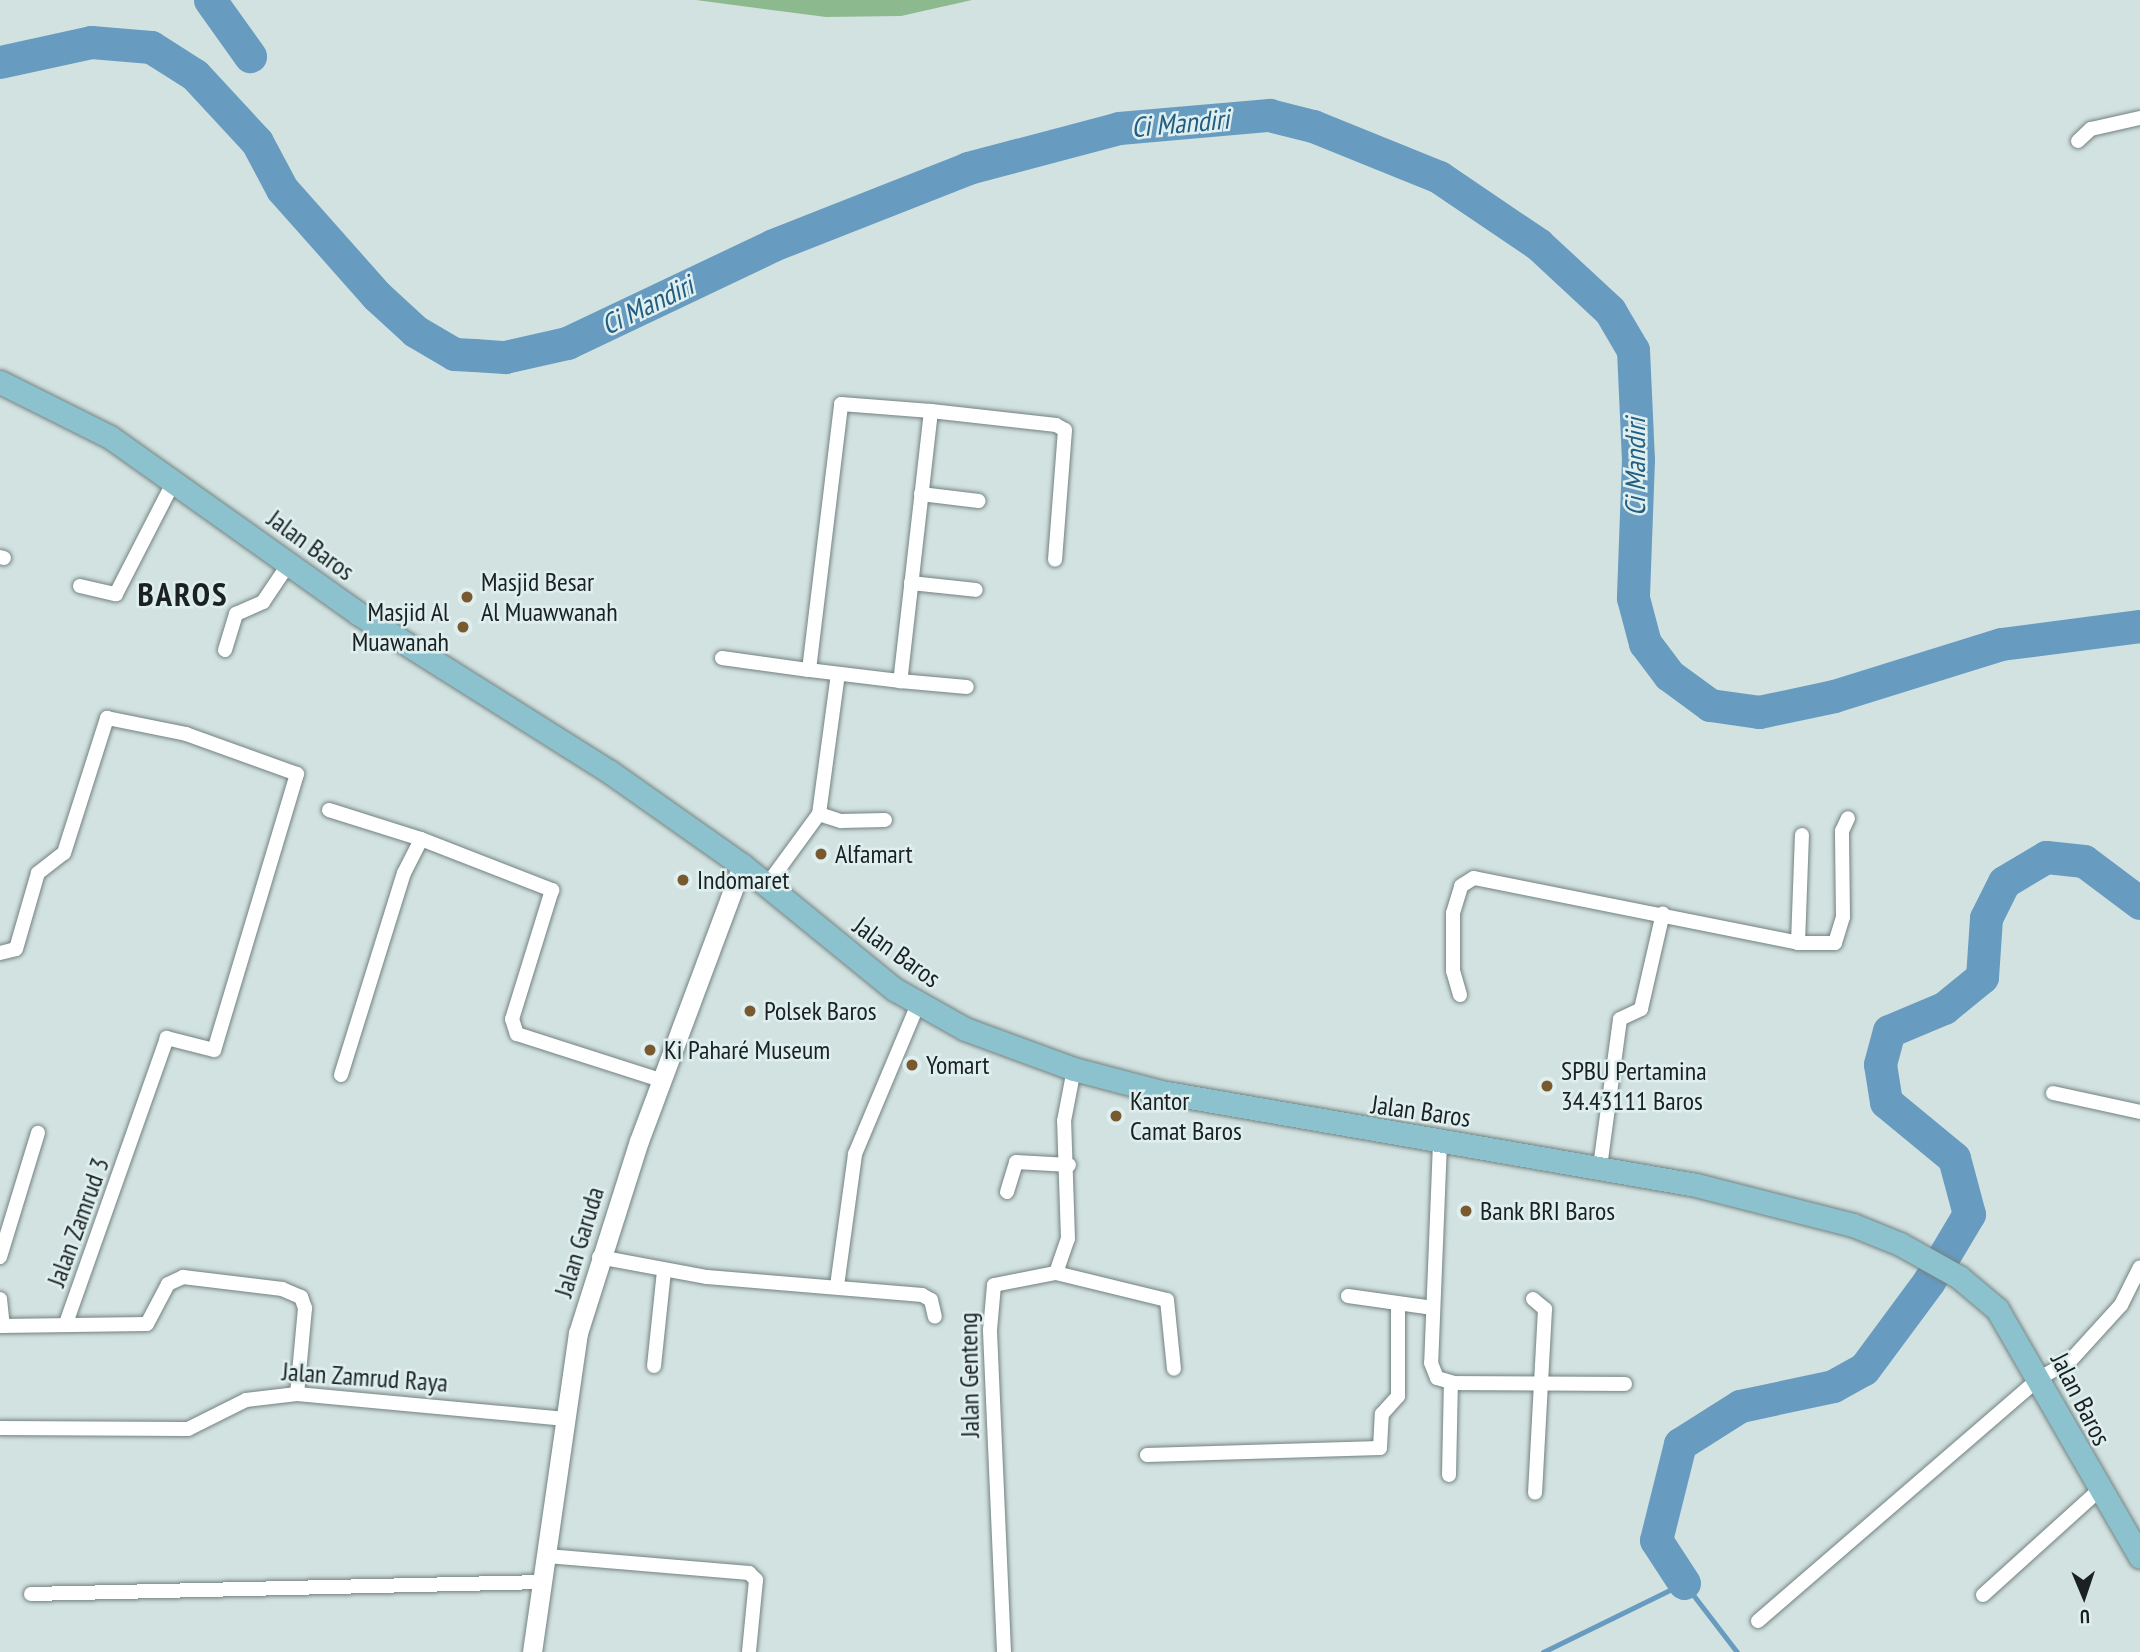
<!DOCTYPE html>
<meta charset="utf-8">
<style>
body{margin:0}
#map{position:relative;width:2140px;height:1652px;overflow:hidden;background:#d2e2e1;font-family:"PT Sans Narrow",sans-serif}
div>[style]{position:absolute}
.forest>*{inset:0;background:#8db98e}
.stream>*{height:5px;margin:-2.5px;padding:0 2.5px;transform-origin:2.5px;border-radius:2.5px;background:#689bc0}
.river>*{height:33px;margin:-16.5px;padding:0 16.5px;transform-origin:16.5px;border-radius:16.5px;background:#689bc0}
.roads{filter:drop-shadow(0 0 2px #738281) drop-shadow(0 0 2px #738281)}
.minor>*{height:14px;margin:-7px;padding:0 7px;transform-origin:7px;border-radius:7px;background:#fff}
.tertiary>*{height:19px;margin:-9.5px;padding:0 9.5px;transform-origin:9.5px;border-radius:9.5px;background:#fff}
.primary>*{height:23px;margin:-11.5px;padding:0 11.5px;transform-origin:11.5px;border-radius:11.5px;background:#8cc1ce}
.dots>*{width:19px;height:19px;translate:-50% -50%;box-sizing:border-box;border:4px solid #dfefef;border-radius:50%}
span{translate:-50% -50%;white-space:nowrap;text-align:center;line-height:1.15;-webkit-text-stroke:5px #dfefef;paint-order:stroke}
.street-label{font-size:26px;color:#1b2121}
.poi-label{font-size:26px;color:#1b2121}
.left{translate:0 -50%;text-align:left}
.right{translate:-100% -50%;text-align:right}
.water-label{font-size:28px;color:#225d82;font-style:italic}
.district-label{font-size:33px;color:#1b2121;font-weight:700;letter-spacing:2px}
.north{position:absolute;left:2049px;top:1561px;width:70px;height:70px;-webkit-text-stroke:5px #dfefef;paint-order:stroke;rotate:178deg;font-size:19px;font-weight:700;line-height:28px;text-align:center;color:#1b2121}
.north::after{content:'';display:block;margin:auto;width:24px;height:32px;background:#1b2121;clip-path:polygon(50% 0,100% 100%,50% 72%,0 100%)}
</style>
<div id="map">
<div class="forest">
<div style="clip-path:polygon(696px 0,972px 0,901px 16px,826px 17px)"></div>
</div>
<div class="stream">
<div style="left:1543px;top:1652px;width:157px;rotate:-26.1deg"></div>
<div style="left:1684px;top:1583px;width:87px;rotate:52.5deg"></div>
</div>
<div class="river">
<div style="left:210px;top:0;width:69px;rotate:54.5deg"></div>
<div style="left:0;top:62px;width:93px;rotate:-12.4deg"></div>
<div style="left:91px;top:42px;width:60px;rotate:4.8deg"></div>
<div style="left:151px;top:47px;width:52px;rotate:32.5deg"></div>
<div style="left:195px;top:75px;width:91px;rotate:47.2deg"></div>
<div style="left:257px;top:142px;width:53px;rotate:62deg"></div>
<div style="left:282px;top:189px;width:143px;rotate:48.4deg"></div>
<div style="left:377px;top:296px;width:52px;rotate:42.6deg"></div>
<div style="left:415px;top:331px;width:45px;rotate:30.5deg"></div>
<div style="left:454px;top:354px;width:20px;rotate:3deg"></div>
<div style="left:474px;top:355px;width:31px;rotate:4deg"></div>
<div style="left:505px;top:357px;width:64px;rotate:-12.7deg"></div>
<div style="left:567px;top:343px;width:228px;rotate:-25.4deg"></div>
<div style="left:773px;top:245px;width:210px;rotate:-21.5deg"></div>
<div style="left:968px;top:168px;width:156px;rotate:-14.8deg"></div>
<div style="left:1119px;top:128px;width:151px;rotate:-5deg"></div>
<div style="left:1269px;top:115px;width:45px;rotate:14deg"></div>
<div style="left:1313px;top:126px;width:136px;rotate:22deg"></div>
<div style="left:1439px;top:177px;width:120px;rotate:34.1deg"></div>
<div style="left:1538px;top:244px;width:98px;rotate:42.9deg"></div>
<div style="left:1610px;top:311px;width:45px;rotate:59.5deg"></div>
<div style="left:1633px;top:350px;width:109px;rotate:87.4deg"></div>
<div style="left:1638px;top:459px;width:139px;rotate:92.1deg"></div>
<div style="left:1633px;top:598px;width:47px;rotate:75.1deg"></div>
<div style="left:1645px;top:643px;width:40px;rotate:53deg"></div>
<div style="left:1669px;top:675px;width:51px;rotate:36.2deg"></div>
<div style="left:1710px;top:705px;width:49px;rotate:8.1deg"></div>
<div style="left:1759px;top:712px;width:77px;rotate:-12deg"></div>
<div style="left:1834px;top:696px;width:175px;rotate:-17.3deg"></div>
<div style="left:2001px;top:644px;width:140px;rotate:-7.4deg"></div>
<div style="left:1684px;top:1583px;width:51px;rotate:-123.1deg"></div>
<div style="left:1656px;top:1540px;width:99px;rotate:-76deg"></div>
<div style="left:1680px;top:1444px;width:71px;rotate:-32.3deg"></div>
<div style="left:1740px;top:1406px;width:95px;rotate:-12.1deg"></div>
<div style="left:1833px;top:1386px;width:35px;rotate:-29deg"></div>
<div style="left:1864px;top:1369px;width:109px;rotate:-53.5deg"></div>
<div style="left:1929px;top:1281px;width:78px;rotate:-59.2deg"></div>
<div style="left:1969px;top:1214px;width:58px;rotate:-105deg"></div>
<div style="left:1954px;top:1158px;width:88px;rotate:-140.5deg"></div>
<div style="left:1886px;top:1102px;width:38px;rotate:-99deg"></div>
<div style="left:1880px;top:1064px;width:34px;rotate:-75deg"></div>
<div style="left:1889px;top:1031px;width:60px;rotate:-22.7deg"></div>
<div style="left:1944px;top:1008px;width:49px;rotate:-39.2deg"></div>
<div style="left:1982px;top:977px;width:59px;rotate:-86.1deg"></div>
<div style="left:1986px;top:918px;width:40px;rotate:-63.4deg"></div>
<div style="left:2004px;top:882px;width:49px;rotate:-30.8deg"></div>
<div style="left:2046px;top:857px;width:38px;rotate:6deg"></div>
<div style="left:2084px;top:861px;width:70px;rotate:36.9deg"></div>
</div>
<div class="roads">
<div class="minor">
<div style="left:2078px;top:141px;width:18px;rotate:-43deg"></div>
<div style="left:2091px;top:129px;width:50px;rotate:-12.7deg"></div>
<div style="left:931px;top:411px;width:272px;rotate:96.5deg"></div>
<div style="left:900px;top:681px;width:92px;rotate:-173.1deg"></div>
<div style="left:809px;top:670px;width:268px;rotate:-83.1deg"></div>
<div style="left:841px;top:404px;width:90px;rotate:4.4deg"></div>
<div style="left:931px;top:411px;width:126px;rotate:6.4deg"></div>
<div style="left:1056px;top:425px;width:10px;rotate:29deg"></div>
<div style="left:1065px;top:430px;width:130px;rotate:94.4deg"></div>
<div style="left:921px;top:494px;width:58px;rotate:6.9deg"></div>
<div style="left:0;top:557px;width:4px;rotate:14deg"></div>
<div style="left:911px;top:583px;width:65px;rotate:6.1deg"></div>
<div style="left:80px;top:586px;width:37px;rotate:13deg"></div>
<div style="left:116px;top:594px;width:127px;rotate:-62.8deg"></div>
<div style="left:225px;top:650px;width:38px;rotate:-73deg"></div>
<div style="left:236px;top:614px;width:30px;rotate:-24deg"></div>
<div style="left:263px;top:602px;width:48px;rotate:-56deg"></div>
<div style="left:722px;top:658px;width:88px;rotate:7.9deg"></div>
<div style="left:900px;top:681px;width:67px;rotate:5.1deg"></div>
<div style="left:329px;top:810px;width:96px;rotate:17.5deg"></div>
<div style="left:819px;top:814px;width:23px;rotate:18deg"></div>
<div style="left:841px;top:821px;width:44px;rotate:-1.3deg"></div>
<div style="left:767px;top:885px;width:88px;rotate:-53.8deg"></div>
<div style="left:819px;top:814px;width:141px;rotate:-82.3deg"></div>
<div style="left:1798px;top:943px;width:108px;rotate:-87.9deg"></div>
<div style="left:0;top:953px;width:16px;rotate:-14deg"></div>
<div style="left:16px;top:949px;width:79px;rotate:-73.9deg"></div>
<div style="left:38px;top:873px;width:33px;rotate:-38deg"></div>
<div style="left:64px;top:853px;width:142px;rotate:-72.3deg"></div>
<div style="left:107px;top:718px;width:81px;rotate:11.4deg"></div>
<div style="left:186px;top:734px;width:118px;rotate:19.8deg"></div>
<div style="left:297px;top:774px;width:288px;rotate:106.7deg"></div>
<div style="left:214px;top:1050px;width:49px;rotate:-165.7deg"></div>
<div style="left:167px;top:1038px;width:303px;rotate:109.5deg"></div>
<div style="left:1460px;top:995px;width:25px;rotate:-106deg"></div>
<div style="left:1453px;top:971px;width:58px;rotate:-90deg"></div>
<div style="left:1453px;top:913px;width:28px;rotate:-73deg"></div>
<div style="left:1461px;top:886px;width:15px;rotate:-32deg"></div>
<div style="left:1474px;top:878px;width:330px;rotate:11.3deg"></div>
<div style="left:1798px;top:943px;width:37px"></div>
<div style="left:1835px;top:943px;width:27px;rotate:-73deg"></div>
<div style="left:1843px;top:917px;width:86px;rotate:-90.7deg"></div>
<div style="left:1842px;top:831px;width:14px;rotate:-65deg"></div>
<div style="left:341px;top:1075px;width:212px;rotate:-72.7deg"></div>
<div style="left:404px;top:873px;width:38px;rotate:-63deg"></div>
<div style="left:421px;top:839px;width:141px;rotate:21.3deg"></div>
<div style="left:552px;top:890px;width:135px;rotate:107.2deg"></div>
<div style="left:512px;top:1019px;width:16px;rotate:72deg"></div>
<div style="left:517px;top:1034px;width:153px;rotate:17.8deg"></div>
<div style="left:2053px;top:1093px;width:89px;rotate:12.3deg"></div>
<div style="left:1440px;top:1143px;width:220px;rotate:92.3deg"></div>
<div style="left:1431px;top:1363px;width:16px;rotate:68deg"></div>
<div style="left:1437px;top:1378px;width:18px;rotate:16deg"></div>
<div style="left:1454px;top:1383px;width:171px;rotate:0.3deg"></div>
<div style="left:1600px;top:1167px;width:149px;rotate:-82.3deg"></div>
<div style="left:1620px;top:1019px;width:23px;rotate:-25deg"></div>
<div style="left:1641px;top:1009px;width:98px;rotate:-77.1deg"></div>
<div style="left:1007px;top:1192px;width:31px;rotate:-73deg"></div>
<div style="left:1016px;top:1162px;width:53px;rotate:3.2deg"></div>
<div style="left:0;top:1257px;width:130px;rotate:-73deg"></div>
<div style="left:599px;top:1257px;width:110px;rotate:10.5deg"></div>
<div style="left:707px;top:1277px;width:216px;rotate:4.8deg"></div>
<div style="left:922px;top:1295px;width:10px;rotate:29deg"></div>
<div style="left:931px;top:1300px;width:17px;rotate:77deg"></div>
<div style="left:1056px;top:1273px;width:36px;rotate:-71deg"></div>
<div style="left:1068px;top:1239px;width:118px;rotate:-91.9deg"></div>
<div style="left:1064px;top:1121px;width:53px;rotate:-79.1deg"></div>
<div style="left:837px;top:1286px;width:133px;rotate:-82.2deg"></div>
<div style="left:855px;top:1154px;width:163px;rotate:-67.2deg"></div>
<div style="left:1348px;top:1296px;width:86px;rotate:8deg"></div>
<div style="left:0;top:1299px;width:27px;rotate:84deg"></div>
<div style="left:1533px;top:1299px;width:16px;rotate:40deg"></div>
<div style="left:1545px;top:1309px;width:184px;rotate:93.1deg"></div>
<div style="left:0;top:1326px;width:147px;rotate:-0.8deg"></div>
<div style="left:147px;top:1324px;width:45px;rotate:-62.3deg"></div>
<div style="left:168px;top:1284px;width:17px;rotate:-25deg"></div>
<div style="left:183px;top:1277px;width:100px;rotate:6.9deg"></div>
<div style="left:282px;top:1289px;width:21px;rotate:23deg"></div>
<div style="left:301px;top:1297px;width:12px;rotate:70deg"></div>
<div style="left:305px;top:1308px;width:86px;rotate:95.3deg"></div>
<div style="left:654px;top:1366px;width:96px;rotate:-84deg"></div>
<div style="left:0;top:1428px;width:188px;rotate:0.3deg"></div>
<div style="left:188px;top:1429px;width:65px;rotate:-26.6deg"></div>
<div style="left:246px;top:1400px;width:51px;rotate:-6.7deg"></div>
<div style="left:297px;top:1394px;width:270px;rotate:5.3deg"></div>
<div style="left:1147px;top:1455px;width:233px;rotate:-1.7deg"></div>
<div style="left:1380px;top:1448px;width:34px;rotate:-87deg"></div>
<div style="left:1382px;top:1414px;width:24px;rotate:-48deg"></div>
<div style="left:1398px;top:1396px;width:90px;rotate:-90deg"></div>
<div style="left:1449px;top:1475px;width:92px;rotate:-88.8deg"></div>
<div style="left:547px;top:1556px;width:203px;rotate:4.8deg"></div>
<div style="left:749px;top:1573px;width:10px;rotate:45deg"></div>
<div style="left:756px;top:1580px;width:72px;rotate:95.6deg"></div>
<div style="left:31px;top:1594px;width:513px;rotate:-1.34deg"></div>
<div style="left:1983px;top:1595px;width:154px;rotate:-42.1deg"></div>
<div style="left:1758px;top:1621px;width:372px;rotate:-40.8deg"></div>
<div style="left:2040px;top:1378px;width:34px;rotate:-30deg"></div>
<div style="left:2070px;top:1361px;width:76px;rotate:-47.7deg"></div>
<div style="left:2121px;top:1305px;width:42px;rotate:-63.4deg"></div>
<div style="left:1004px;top:1652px;width:322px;rotate:-92.5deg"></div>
<div style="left:990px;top:1330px;width:45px;rotate:-84.9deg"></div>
<div style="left:994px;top:1285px;width:63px;rotate:-11deg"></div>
<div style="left:1056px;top:1273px;width:114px;rotate:13.7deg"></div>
<div style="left:1167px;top:1300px;width:69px;rotate:84.2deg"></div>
</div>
<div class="tertiary">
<div style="left:532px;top:1652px;width:322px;rotate:-81.8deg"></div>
<div style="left:578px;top:1333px;width:201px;rotate:-72.4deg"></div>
<div style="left:639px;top:1141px;width:295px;rotate:-69.5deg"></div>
</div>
<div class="primary">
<div style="left:0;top:382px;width:123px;rotate:26.6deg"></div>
<div style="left:110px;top:437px;width:305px;rotate:35.4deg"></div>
<div style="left:359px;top:614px;width:297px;rotate:32.2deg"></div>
<div style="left:610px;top:772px;width:161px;rotate:35.2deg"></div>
<div style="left:742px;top:865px;width:196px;rotate:39.2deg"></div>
<div style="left:894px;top:989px;width:81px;rotate:29.4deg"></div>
<div style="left:965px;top:1029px;width:116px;rotate:20.2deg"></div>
<div style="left:1074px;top:1069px;width:90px;rotate:14.8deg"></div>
<div style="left:1161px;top:1092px;width:543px;rotate:9.86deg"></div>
<div style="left:1696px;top:1185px;width:162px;rotate:14.3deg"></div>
<div style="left:1853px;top:1225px;width:51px;rotate:22deg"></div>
<div style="left:1900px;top:1244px;width:68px;rotate:29.2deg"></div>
<div style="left:1959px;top:1277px;width:50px;rotate:40.1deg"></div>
<div style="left:1997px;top:1309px;width:286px;rotate:60deg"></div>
</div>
</div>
<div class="dots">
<div style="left:467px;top:597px;background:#795a2f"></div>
<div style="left:463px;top:627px;background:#795a2f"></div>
<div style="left:821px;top:854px;background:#795a2f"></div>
<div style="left:683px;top:880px;background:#795a2f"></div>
<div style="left:750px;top:1011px;background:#795a2f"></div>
<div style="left:650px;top:1050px;background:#795a2f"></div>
<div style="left:912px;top:1065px;background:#795a2f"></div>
<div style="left:1547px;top:1086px;background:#795a2f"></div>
<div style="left:1116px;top:1116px;background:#795a2f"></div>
<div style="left:1466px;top:1211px;background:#795a2f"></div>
</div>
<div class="street-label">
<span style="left:311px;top:545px;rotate:36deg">Jalan Baros</span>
<span style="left:897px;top:952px;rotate:36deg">Jalan Baros</span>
<span style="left:1421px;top:1111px;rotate:8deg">Jalan Baros</span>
<span style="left:78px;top:1222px;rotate:-70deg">Jalan Zamrud 3</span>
<span style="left:579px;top:1242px;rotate:-73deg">Jalan Garuda</span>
<span style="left:969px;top:1375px;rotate:-91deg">Jalan Genteng</span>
<span style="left:365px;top:1377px;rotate:4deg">Jalan Zamrud Raya</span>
<span style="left:2081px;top:1399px;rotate:63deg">Jalan Baros</span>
</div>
<div class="poi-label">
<span class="left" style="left:481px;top:597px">Masjid Besar<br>Al Muawwanah</span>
<span class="right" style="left:449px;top:627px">Masjid Al<br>Muawanah</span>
<span class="left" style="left:835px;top:854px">Alfamart</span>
<span class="left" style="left:697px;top:880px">Indomaret</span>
<span class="left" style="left:764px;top:1011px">Polsek Baros</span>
<span class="left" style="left:664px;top:1050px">Ki Paharé Museum</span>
<span class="left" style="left:926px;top:1065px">Yomart</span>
<span class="left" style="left:1561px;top:1086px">SPBU Pertamina<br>34.43111 Baros</span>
<span class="left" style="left:1130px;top:1116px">Kantor<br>Camat Baros</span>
<span class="left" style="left:1480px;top:1211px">Bank BRI Baros</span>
</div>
<div class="water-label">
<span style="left:1180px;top:123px;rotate:-5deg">Ci Mandiri</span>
<span style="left:647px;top:305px;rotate:-26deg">Ci Mandiri</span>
<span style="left:1635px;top:467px;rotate:-90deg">Ci Mandiri</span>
</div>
<div class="district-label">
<span style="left:183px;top:594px">BAROS</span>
</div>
<div class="north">U</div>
</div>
